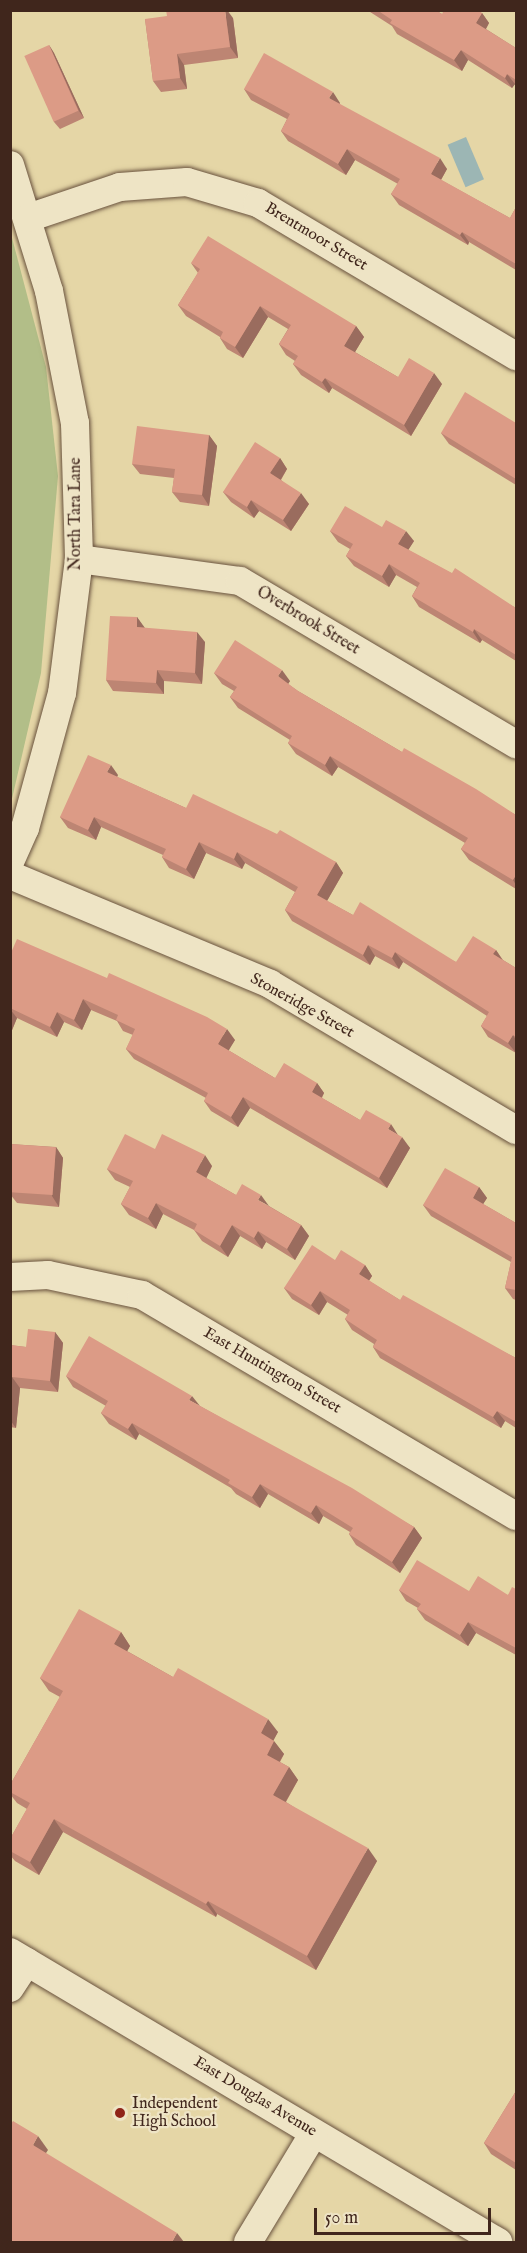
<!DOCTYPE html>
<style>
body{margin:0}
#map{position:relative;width:527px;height:2253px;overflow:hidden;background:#e5d6a6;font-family:"IM FELL English",serif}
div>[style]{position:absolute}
.green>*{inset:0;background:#b2be88}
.water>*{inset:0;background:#9cb6b4;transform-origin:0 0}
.roads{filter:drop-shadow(0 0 2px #69523e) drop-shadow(0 0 2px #69523e)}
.minor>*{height:28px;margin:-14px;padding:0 14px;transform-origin:14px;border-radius:14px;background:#eee4c5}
.wall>*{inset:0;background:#bd8573}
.shaded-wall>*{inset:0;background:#9a6c5e}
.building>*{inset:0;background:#dc9b86;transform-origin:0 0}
.dots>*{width:16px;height:16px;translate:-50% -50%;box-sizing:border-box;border:3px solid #eee4c5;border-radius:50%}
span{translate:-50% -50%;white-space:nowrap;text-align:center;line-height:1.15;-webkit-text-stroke:4.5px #eee4c5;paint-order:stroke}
.street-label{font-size:16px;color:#40261c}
.poi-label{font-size:16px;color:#40261c}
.left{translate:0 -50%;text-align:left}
.frame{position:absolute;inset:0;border:12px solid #40261c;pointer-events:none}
.scale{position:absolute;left:314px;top:2208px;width:177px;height:27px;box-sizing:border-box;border:3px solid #40261c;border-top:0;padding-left:8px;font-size:18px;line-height:21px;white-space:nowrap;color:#40261c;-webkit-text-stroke:4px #eee4c5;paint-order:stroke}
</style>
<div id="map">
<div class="green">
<div style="clip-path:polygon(11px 234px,46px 367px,58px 476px,41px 673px,11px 803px)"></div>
</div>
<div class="water">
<div style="left:466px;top:137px;width:46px;height:20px;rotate:67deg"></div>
</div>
<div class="roads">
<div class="minor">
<div style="left:10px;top:165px;width:132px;rotate:72.8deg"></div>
<div style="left:49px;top:291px;width:135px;rotate:78.9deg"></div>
<div style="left:75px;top:423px;width:136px;rotate:88.3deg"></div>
<div style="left:79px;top:559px;width:135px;rotate:97.2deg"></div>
<div style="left:62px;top:693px;width:140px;rotate:105.3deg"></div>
<div style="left:25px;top:828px;width:37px;rotate:114deg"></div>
<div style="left:28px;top:218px;width:97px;rotate:-18.6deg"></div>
<div style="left:120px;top:187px;width:67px;rotate:-4.3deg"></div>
<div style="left:187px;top:182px;width:74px;rotate:16.5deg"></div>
<div style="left:258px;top:203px;width:300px;rotate:30.7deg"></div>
<div style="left:79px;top:559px;width:162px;rotate:7.8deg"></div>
<div style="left:240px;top:581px;width:321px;rotate:30.6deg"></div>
<div style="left:10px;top:875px;width:282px;rotate:22.7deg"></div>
<div style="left:270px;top:984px;width:286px;rotate:30.7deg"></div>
<div style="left:10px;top:1277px;width:38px;rotate:-3deg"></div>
<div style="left:48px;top:1275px;width:96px;rotate:12deg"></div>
<div style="left:142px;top:1295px;width:434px;rotate:30.6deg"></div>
<div style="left:10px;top:1952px;width:568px;rotate:30.72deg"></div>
<div style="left:10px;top:1988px;width:31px;rotate:-57deg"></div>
<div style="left:248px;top:2242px;width:127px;rotate:-58.8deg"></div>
</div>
</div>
<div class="wall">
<div style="clip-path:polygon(367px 10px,435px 10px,442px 14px,482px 13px,489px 23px,486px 29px,516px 48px,516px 47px,516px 86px,515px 84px,512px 88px,468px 60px,462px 71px,397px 34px,392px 26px)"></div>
<div style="clip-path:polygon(233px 18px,238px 58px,184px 65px,187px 89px,161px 92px,153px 81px,145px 19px)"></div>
<div style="clip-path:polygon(49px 45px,54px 53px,84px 118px,60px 129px,54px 122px)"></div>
<div style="clip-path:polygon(244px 89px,340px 103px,339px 104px,447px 169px,441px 180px,510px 218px,516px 207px,516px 270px,469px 242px,468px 245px,399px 205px,391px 194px,398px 184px,355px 160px,346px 175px,288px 141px,281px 131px,287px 119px,251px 100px)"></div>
<div style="clip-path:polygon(191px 263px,356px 326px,364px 337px,355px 352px,398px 377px,442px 384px,411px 436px,332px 388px,329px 393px,301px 375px,293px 364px,295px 361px,286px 355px,279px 344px,288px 329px,268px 317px,243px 358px,227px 349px,220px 338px,220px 337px,186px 316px,178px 305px,198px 273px)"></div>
<div style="clip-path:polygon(516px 423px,516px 485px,449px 444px,441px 433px)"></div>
<div style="clip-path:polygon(209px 435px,217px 446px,209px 506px,180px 502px,172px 492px,174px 478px,140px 474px,132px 464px)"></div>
<div style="clip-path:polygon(280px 458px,287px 469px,281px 480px,309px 504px,291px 531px,259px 511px,254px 518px,231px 502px,223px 492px)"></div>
<div style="clip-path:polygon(382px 527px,414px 541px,408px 550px,516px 608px,516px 661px,482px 640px,480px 643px,419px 607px,412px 596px,417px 587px,396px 575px,389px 587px,354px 566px,346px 556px,350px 549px,338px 542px,330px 531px)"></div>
<div style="clip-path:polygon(137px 617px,144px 628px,205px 642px,202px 684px,164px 681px,164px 694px,113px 691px,106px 680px)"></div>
<div style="clip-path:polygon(214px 673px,290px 681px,288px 684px,298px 691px,402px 752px,516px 815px,516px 889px,469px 860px,461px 849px,465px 843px,338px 767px,332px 776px,296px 754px,288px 743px,290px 740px,238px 708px,230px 697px,234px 691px,222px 684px)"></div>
<div style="clip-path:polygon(118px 775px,117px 777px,186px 808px,336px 862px,343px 873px,327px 901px,353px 915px,456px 962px,496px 950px,503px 960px,516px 968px,516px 1053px,488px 1037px,481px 1026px,487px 1016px,403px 962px,399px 969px,375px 956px,370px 965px,292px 921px,285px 910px,295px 892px,245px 863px,242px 869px,206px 853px,194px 879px,169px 868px,162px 857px,163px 855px,101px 827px,96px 840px,68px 828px,60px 817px)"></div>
<div style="clip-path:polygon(10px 955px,235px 1040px,228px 1050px,275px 1078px,317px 1083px,324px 1093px,322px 1098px,360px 1120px,398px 1135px,410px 1148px,387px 1188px,250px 1108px,238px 1127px,211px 1111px,204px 1101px,206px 1098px,134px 1059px,126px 1049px,133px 1035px,123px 1031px,117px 1021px,91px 1010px,82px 1030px,64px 1022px,57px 1037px,17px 1018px,10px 1035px)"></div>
<div style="clip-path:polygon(10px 1144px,56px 1147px,63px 1158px,59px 1207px,17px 1203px,10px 1194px)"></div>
<div style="clip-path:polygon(155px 1149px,212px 1166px,206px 1178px,236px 1195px,269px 1206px,301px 1225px,309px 1236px,295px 1260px,266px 1242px,262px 1249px,240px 1236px,228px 1257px,202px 1241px,194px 1230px,163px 1214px,156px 1229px,129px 1215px,121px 1204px,130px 1187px,115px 1180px,107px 1169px)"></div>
<div style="clip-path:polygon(479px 1187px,487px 1198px,483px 1204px,516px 1223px,516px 1300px,513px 1299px,505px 1288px,511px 1262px,431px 1216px,423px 1205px)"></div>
<div style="clip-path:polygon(335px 1260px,365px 1265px,372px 1276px,369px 1281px,400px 1300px,516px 1358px,516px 1428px,505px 1421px,501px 1428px,380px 1358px,373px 1347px,374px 1344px,352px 1330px,345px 1319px,348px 1315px,327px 1302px,319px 1315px,292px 1299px,284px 1288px)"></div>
<div style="clip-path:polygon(55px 1332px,63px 1343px,58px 1392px,20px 1388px,16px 1428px,10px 1427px,10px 1345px,26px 1347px)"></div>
<div style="clip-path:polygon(66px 1376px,200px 1406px,414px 1527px,422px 1538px,400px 1573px,356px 1545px,349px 1534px,350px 1532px,323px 1516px,319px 1524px,268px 1494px,260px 1508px,236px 1494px,231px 1488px,139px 1434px,136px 1440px,109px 1424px,101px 1413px,106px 1406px,73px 1387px)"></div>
<div style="clip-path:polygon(516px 1589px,516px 1655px,476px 1633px,468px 1646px,425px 1620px,417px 1609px,418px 1608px,406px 1601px,399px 1590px,469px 1591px,508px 1595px)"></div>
<div style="clip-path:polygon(121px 1632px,130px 1646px,127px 1651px,173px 1677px,278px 1732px,273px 1740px,284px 1754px,280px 1762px,289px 1767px,298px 1780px,286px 1802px,377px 1861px,316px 1970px,217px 1914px,216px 1917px,63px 1832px,39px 1875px,15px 1861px,10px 1855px,10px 1839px,27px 1809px,17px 1803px,10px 1794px,10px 1785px,60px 1697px,49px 1691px,40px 1678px)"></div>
<div style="clip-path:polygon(516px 2091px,516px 2170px,491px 2154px,484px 2143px)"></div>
</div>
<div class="shaded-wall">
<div style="clip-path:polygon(225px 10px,227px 10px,233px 18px,238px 58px,230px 47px)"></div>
<div style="clip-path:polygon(482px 13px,489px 23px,483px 34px,476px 23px)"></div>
<div style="clip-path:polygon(49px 45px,54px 53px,84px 118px,79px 111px)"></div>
<div style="clip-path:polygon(461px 50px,468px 60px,462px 71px,454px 60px)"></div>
<div style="clip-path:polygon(177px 54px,184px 65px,187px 89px,180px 78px)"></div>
<div style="clip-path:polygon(507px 74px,515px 84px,512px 88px,505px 78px)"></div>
<div style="clip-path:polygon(333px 92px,340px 103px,337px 109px,329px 98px)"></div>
<div style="clip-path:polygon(347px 149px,355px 160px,346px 175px,338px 164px)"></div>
<div style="clip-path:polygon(440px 158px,447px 169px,438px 185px,431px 174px)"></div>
<div style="clip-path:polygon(462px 232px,469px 242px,468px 245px,460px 235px)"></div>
<div style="clip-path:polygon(260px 306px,268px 317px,243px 358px,235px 347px)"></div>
<div style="clip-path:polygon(356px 326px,364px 337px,352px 357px,344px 346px)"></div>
<div style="clip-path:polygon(434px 373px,442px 384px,411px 436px,404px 425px)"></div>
<div style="clip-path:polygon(325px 378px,332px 388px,329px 393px,322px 382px)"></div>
<div style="clip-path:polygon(209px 435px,217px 446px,209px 506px,202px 495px)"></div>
<div style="clip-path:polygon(280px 458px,287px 469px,278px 484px,270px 473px)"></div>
<div style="clip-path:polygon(301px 493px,309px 504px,291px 531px,283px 520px)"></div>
<div style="clip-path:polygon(251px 500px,259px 511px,254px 518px,247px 507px)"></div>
<div style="clip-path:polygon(406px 531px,414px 541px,405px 555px,398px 544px)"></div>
<div style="clip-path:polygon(389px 564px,396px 575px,389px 587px,382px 576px)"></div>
<div style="clip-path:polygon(137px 617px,145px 628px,137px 627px)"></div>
<div style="clip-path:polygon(474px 629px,482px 640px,480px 643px,473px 632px)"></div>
<div style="clip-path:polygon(197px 632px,205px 642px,202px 684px,195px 673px)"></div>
<div style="clip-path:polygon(157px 670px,164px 681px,164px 694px,156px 683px)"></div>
<div style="clip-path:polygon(282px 670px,290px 681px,286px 687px,278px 676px)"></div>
<div style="clip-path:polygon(330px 756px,338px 767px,332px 776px,325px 765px)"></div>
<div style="clip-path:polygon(111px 765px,118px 775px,114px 783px,107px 772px)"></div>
<div style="clip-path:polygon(94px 817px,101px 827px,96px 840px,88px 830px)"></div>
<div style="clip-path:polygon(199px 842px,206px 853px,194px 879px,186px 869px)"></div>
<div style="clip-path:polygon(237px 852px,245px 863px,242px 869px,234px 859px)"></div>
<div style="clip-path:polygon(336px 862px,343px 873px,324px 906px,317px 895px)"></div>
<div style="clip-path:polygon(516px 875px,516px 885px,513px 880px)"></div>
<div style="clip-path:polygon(368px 945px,375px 956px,370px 965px,363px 955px)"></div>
<div style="clip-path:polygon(496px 950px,503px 961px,493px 954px)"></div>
<div style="clip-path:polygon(395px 952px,403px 962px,399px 969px,392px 958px)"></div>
<div style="clip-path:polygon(83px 999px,91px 1010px,82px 1030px,74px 1020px)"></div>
<div style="clip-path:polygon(10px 1009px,17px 1018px,10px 1035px)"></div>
<div style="clip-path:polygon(57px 1012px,64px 1022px,57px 1037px,50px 1027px)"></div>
<div style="clip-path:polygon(227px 1029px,235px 1040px,226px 1055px,218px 1044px)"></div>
<div style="clip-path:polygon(513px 1035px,516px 1040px,516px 1053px,508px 1043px)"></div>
<div style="clip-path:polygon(317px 1083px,324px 1093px,319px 1102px,312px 1092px)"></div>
<div style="clip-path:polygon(243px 1097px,250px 1108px,238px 1127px,231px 1117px)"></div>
<div style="clip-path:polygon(391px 1124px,398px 1135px,388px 1129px)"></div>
<div style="clip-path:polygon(402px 1137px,410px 1148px,387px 1188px,379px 1178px)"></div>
<div style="clip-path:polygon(56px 1147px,63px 1158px,59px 1207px,52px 1196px)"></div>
<div style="clip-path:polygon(205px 1155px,212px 1166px,204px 1183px,196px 1172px)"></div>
<div style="clip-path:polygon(479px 1187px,487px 1198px,480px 1209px,473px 1198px)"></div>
<div style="clip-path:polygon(261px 1195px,269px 1206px,258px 1200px)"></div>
<div style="clip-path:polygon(156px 1203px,163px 1214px,156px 1229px,148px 1218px)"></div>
<div style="clip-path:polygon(232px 1225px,240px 1236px,228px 1257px,220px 1246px)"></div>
<div style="clip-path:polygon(301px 1225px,309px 1236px,295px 1260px,287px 1249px)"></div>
<div style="clip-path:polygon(258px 1231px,266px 1242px,262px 1249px,254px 1238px)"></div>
<div style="clip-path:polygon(365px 1265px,372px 1276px,366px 1285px,359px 1274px)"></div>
<div style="clip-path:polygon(320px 1291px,327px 1302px,319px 1315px,311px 1305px)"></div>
<div style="clip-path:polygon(55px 1332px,63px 1343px,58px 1392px,50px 1381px)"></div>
<div style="clip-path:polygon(12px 1377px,20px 1388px,16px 1428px,10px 1420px,10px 1392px)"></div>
<div style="clip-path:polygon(192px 1396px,200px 1406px,189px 1400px)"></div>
<div style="clip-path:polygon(497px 1411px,505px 1421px,501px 1428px,493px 1417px)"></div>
<div style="clip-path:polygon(132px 1423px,139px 1434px,136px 1440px,128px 1429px)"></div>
<div style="clip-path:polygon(260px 1484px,268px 1494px,260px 1508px,252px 1497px)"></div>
<div style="clip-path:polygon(316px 1505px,323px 1516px,319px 1524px,311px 1513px)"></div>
<div style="clip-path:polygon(414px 1527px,422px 1538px,400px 1573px,392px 1562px)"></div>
<div style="clip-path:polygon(468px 1622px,476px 1633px,468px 1646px,460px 1635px)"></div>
<div style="clip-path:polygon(121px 1632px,130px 1646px,124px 1657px,114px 1644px)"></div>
<div style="clip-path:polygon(268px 1719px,278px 1732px,270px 1747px,261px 1733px)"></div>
<div style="clip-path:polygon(274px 1741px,284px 1754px,276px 1768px,267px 1755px)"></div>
<div style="clip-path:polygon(289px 1767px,298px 1780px,282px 1808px,273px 1795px)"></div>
<div style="clip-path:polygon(54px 1819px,63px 1832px,39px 1875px,30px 1862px)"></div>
<div style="clip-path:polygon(368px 1848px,377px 1861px,316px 1970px,307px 1956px)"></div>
<div style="clip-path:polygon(208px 1901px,217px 1914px,216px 1917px,206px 1904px)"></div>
<div style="clip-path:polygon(38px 2136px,48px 2150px,42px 2159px,33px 2145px)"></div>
<div style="clip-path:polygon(177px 2233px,184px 2242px,172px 2242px)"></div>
</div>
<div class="building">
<div style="clip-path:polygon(166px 10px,225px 10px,230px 47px,177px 54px,180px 78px,153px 81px,145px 19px,167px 16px)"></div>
<div style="clip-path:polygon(377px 10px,435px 10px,442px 14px,444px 10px,478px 10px,482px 13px,476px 23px,516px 48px,516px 47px,516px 80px,507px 74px,505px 78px,461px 50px,454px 60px,390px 23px,392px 20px)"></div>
<div style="left:49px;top:45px;width:72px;height:27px;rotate:66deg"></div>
<div style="clip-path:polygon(264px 53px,333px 92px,329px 98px,440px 158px,431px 174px,510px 218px,516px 207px,516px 264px,462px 232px,460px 235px,391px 194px,400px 179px,347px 149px,338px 164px,281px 131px,290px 114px,244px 89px)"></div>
<div style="clip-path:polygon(208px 236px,356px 326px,344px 346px,398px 377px,409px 358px,434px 373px,404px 425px,325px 378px,322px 382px,293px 364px,298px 356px,279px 344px,291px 325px,260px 306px,235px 347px,220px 338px,223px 332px,178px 305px,200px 269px,191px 263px)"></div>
<div style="clip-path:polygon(465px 392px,516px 423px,516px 479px,441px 433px)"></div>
<div style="clip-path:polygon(137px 426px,209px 435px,202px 495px,172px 492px,175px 469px,132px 464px)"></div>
<div style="clip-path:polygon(255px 442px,280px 458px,270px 473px,301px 493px,283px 520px,251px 500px,247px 507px,223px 492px)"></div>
<div style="clip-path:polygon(345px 506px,382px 527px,386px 520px,406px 531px,398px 544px,452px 573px,455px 568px,516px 608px,516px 655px,474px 629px,473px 632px,412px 596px,420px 583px,389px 564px,382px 576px,346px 556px,353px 544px,330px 531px)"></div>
<div style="clip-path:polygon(110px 616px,137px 617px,137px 627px,197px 632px,195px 673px,157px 670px,156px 683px,106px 680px)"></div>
<div style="clip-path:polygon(235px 640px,282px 670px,278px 676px,298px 691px,402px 752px,404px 748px,476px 789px,516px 815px,516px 875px,513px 880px,461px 849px,468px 838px,330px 756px,325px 765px,288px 743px,292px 736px,230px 697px,237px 687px,214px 673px)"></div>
<div style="clip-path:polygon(88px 755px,111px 765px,107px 772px,186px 808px,193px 794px,277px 834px,280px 830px,336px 862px,317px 895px,353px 915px,360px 902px,456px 962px,473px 936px,496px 950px,493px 954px,516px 968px,516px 1037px,513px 1035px,508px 1043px,481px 1026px,489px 1012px,395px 952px,392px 958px,368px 945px,363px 955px,285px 910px,298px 887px,237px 852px,234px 859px,199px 842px,186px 869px,162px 857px,166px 849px,94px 817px,88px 830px,60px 817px)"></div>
<div style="clip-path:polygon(17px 939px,107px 978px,109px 973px,207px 1017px,227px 1029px,218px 1044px,275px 1078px,284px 1063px,317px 1083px,312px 1092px,360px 1120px,366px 1110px,391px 1124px,388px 1129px,402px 1137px,379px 1178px,243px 1097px,231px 1117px,204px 1101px,208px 1093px,126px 1049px,135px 1029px,116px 1020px,118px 1015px,83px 999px,74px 1020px,57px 1012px,50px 1027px,10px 1008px,10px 955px)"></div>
<div style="clip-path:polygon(125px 1134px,155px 1149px,162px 1134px,205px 1155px,196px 1172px,236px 1195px,242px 1184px,261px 1195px,258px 1200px,301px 1225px,287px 1249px,258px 1231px,254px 1238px,232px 1225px,220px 1246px,194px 1230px,197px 1224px,156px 1203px,148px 1218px,121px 1204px,133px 1181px,107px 1169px)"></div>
<div style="left:10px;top:1144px;width:46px;height:48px;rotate:4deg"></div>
<div style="clip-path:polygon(445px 1168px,479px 1187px,473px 1198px,516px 1223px,516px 1290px,505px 1288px,512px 1257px,423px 1205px)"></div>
<div style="clip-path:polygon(312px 1245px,335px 1260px,341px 1250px,365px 1265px,359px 1274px,400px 1300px,403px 1295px,516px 1358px,516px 1422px,497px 1411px,493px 1417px,373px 1347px,377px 1340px,345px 1319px,350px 1310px,320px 1291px,311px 1305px,284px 1288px)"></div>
<div style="clip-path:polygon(28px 1329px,55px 1332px,50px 1381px,12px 1377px,10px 1392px,10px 1345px,26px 1347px)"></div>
<div style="clip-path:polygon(89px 1336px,192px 1396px,189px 1400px,352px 1488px,414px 1527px,392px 1562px,349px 1534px,353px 1528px,316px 1505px,311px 1513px,260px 1484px,252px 1497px,228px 1483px,230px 1480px,132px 1423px,128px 1429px,101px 1413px,108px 1401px,66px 1376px)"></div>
<div style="clip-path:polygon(417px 1560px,469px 1591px,478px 1576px,508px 1595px,512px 1587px,516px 1589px,516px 1648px,468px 1622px,460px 1635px,417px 1609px,421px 1604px,399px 1590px)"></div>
<div style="clip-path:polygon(79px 1609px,121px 1632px,114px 1644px,173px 1677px,178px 1668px,268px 1719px,261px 1733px,274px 1741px,267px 1755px,289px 1767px,273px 1795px,368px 1848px,307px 1956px,208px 1901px,206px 1904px,54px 1819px,30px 1862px,10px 1851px,10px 1839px,30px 1803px,10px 1792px,10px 1785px,63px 1691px,40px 1678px)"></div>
<div style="clip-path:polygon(516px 2091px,516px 2163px,484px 2143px)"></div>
<div style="clip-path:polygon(13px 2121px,38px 2136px,33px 2145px,177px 2233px,172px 2242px,10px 2242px,10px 2125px)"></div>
</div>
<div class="dots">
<div style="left:120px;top:2113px;background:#8f2418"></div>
</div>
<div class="street-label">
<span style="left:316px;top:237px;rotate:31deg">Brentmoor Street</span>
<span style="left:76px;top:514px;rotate:-90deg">North Tara Lane</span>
<span style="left:308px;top:621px;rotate:31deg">Overbrook Street</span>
<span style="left:302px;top:1006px;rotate:29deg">Stoneridge Street</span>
<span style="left:272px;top:1371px;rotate:30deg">East Huntington Street</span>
<span style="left:255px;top:2097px;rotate:31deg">East Douglas Avenue</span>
</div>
<div class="poi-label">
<span class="left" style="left:132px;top:2113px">Independent<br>High School</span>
</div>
<div class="frame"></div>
<div class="scale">50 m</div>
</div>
